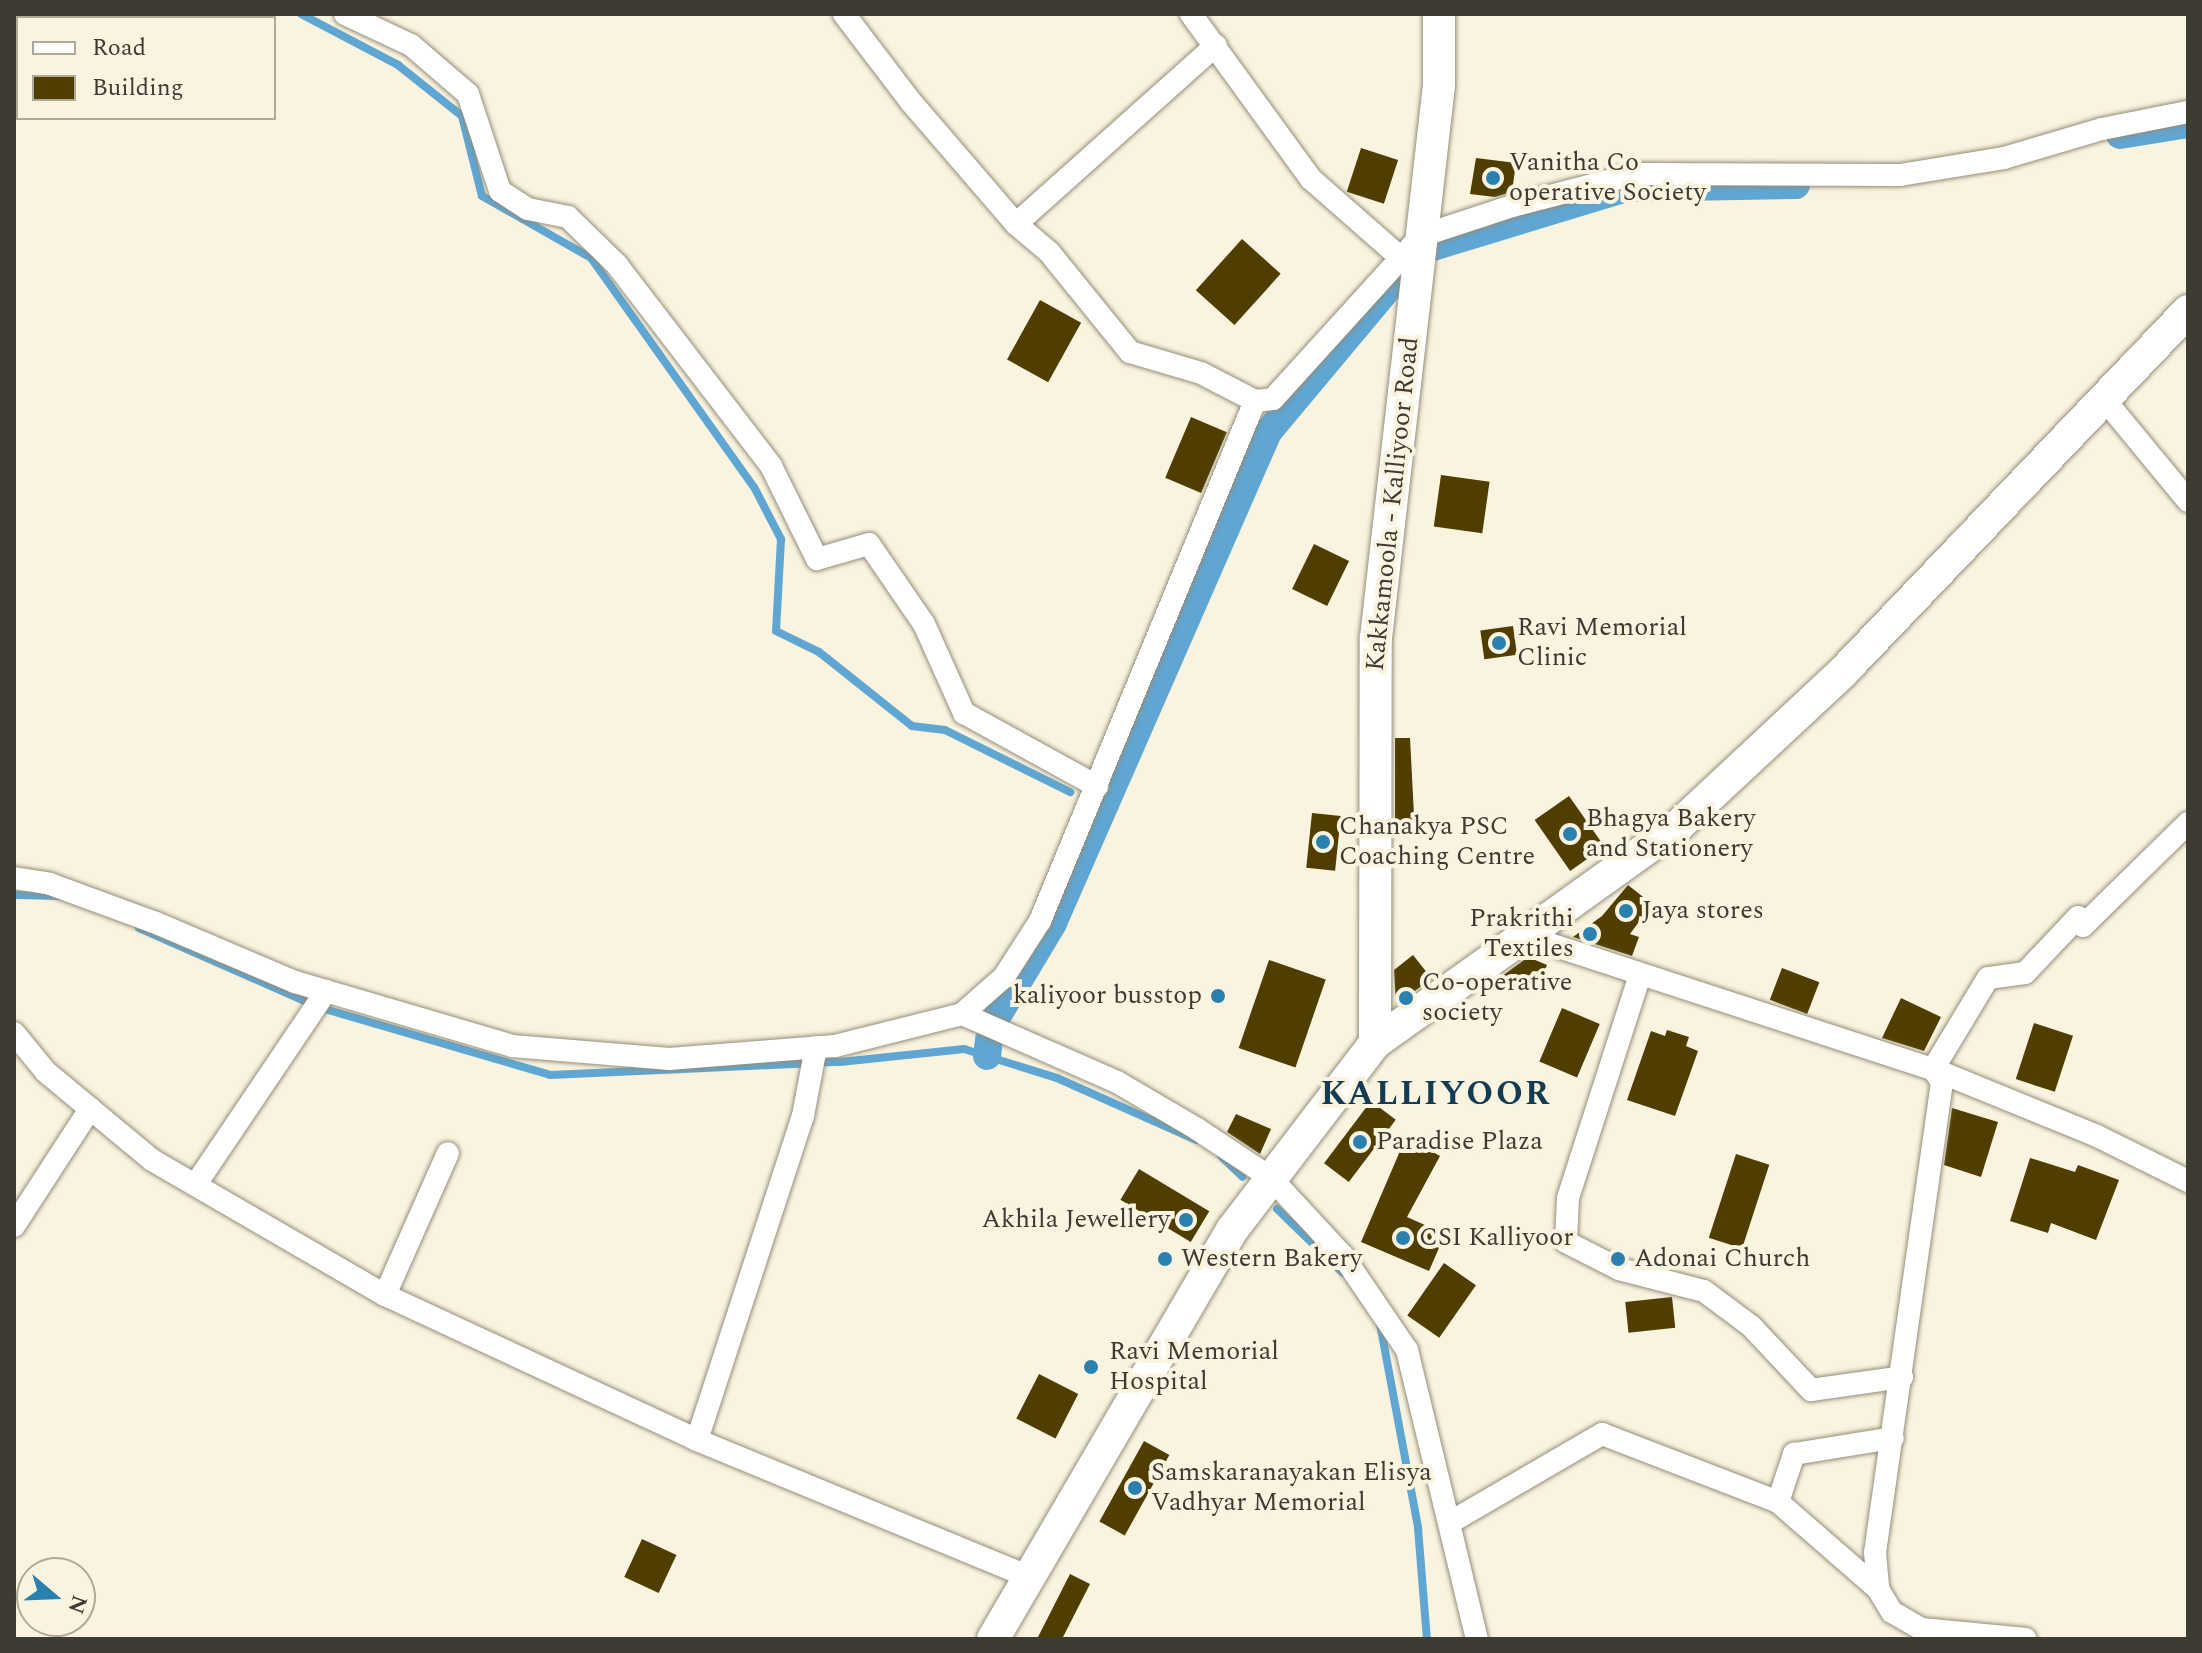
<!DOCTYPE html>
<style>
body{margin:0}
#map{position:relative;width:2202px;height:1653px;overflow:hidden;background:#faf3df;font-family:Spectral,serif}
div>[style]{position:absolute}
.stream>*{height:8px;margin:-4px;padding:0 4px;transform-origin:4px;border-radius:4px;background:#5fa6d2}
.canal>*{height:28px;margin:-14px;padding:0 14px;transform-origin:14px;border-radius:14px;background:#5fa6d2}
.building>*{inset:0;background:#4f3e00;transform-origin:0 0}
.roads{filter:drop-shadow(0 0 2px #938d7b) drop-shadow(0 0 2px #938d7b)}
.street>*{height:22px;margin:-11px;padding:0 11px;transform-origin:11px;border-radius:11px;background:#fff}
.secondary>*{height:32px;margin:-16px;padding:0 16px;transform-origin:16px;border-radius:16px;background:#fff}
.dots>*{width:22px;height:22px;translate:-50% -50%;box-sizing:border-box;border:4px solid #faf3df;border-radius:50%}
span{translate:-50% -50%;white-space:nowrap;text-align:center;line-height:1.15;-webkit-text-stroke:8px #faf3df;paint-order:stroke}
.poi-label{font-size:26px;color:#3e3b33}
.left{translate:0 -50%;text-align:left}
.right{translate:-100% -50%;text-align:right}
.street-label{font-size:26px;color:#3e3b33}
.district-label{font-size:34px;color:#133b52;font-weight:700;letter-spacing:2px}
.frame{position:absolute;inset:0;border:16px solid #3e3b33;pointer-events:none}
.legend{position:absolute;left:16px;top:16px;width:260px;height:104px;box-sizing:border-box;background:#faf3df;border:2px solid #afa99a;margin:0;padding:10px 14px;list-style:none;font-size:24px;color:#3e3b33}
.legend li{display:flex;align-items:center;gap:16px;height:40px}
.legend b{width:40px;border:2px solid #afa99a}
.north{position:absolute;left:16px;top:1557px;width:80px;height:80px;box-sizing:border-box;background:#faf3df;border:2px solid #afa99a;border-radius:50%;rotate:109deg;font-size:22px;font-weight:700;line-height:32px;text-align:center;color:#3e3b33}
.north::after{content:'';display:block;margin:auto;width:28px;height:36px;background:#2a80af;clip-path:polygon(50% 0,100% 100%,50% 72%,0 100%)}
</style>
<div id="map">
<div class="stream">
<div style="left:301px;top:14px;width:110px;rotate:27.7deg"></div>
<div style="left:398px;top:65px;width:82px;rotate:38.6deg"></div>
<div style="left:462px;top:116px;width:82px;rotate:76deg"></div>
<div style="left:482px;top:196px;width:125px;rotate:29.6deg"></div>
<div style="left:591px;top:258px;width:281px;rotate:54.6deg"></div>
<div style="left:754px;top:487px;width:59px;rotate:62.6deg"></div>
<div style="left:781px;top:539px;width:92px;rotate:93.1deg"></div>
<div style="left:776px;top:631px;width:48px;rotate:26deg"></div>
<div style="left:819px;top:652px;width:119px;rotate:38.5deg"></div>
<div style="left:912px;top:726px;width:33px;rotate:7deg"></div>
<div style="left:945px;top:730px;width:140px;rotate:26.4deg"></div>
<div style="left:1104px;top:808px;width:2px"></div>
<div style="left:14px;top:895px;width:46px;rotate:1.2deg"></div>
<div style="left:139px;top:928px;width:196px;rotate:23.8deg"></div>
<div style="left:318px;top:1007px;width:242px;rotate:16.3deg"></div>
<div style="left:550px;top:1075px;width:290px;rotate:-2.6deg"></div>
<div style="left:840px;top:1062px;width:125px;rotate:-6deg"></div>
<div style="left:964px;top:1049px;width:97px;rotate:17.3deg"></div>
<div style="left:1057px;top:1078px;width:152px;rotate:24deg"></div>
<div style="left:1221px;top:1156px;width:30px;rotate:44deg"></div>
<div style="left:1277px;top:1209px;width:92px;rotate:44.1deg"></div>
<div style="left:1380px;top:1324px;width:208px;rotate:79.4deg"></div>
<div style="left:1418px;top:1528px;width:111px;rotate:85.4deg"></div>
</div>
<div class="canal">
<div style="left:2120px;top:135px;width:69px;rotate:-9.2deg"></div>
<div style="left:1426px;top:249px;width:210px;rotate:-16.9deg"></div>
<div style="left:1627px;top:188px;width:169px;rotate:-1deg"></div>
<div style="left:998px;top:1015px;width:107px;rotate:-59.1deg"></div>
<div style="left:1053px;top:923px;width:536px;rotate:-66.35deg"></div>
<div style="left:1268px;top:432px;width:229px;rotate:-50.1deg"></div>
<div style="left:987px;top:1056px;width:16px;rotate:-83deg"></div>
</div>
<div class="building">
<div style="left:1361px;top:148px;width:39px;height:46px;rotate:18deg"></div>
<div style="clip-path:polygon(1476px 158px,1516px 163px,1512px 192px,1495px 197px,1470px 194px)"></div>
<div style="left:1242px;top:239px;width:52px;height:69px;rotate:42deg"></div>
<div style="left:1040px;top:300px;width:47px;height:68px;rotate:29deg"></div>
<div style="left:1191px;top:417px;width:39px;height:66px;rotate:23deg"></div>
<div style="left:1441px;top:475px;width:49px;height:52px;rotate:8deg"></div>
<div style="left:1314px;top:544px;width:39px;height:50px;rotate:26deg"></div>
<div style="left:1513px;top:626px;width:29px;height:33px;rotate:82deg"></div>
<div style="clip-path:polygon(1395px 738px,1410px 738px,1415px 834px,1395px 836px)"></div>
<div style="left:1569px;top:796px;width:62px;height:42px;rotate:55deg"></div>
<div style="left:1312px;top:813px;width:29px;height:55px;rotate:6deg"></div>
<div style="clip-path:polygon(1628px 885px,1652px 904px,1630px 934px,1639px 937px,1632px 956px,1573px 937px,1602px 916px)"></div>
<div style="clip-path:polygon(1413px 955px,1432px 979px,1396px 1004px,1394px 970px)"></div>
<div style="clip-path:polygon(1528px 957px,1547px 965px,1535px 990px,1502px 976px)"></div>
<div style="left:1269px;top:960px;width:60px;height:93px;rotate:19deg"></div>
<div style="left:1782px;top:968px;width:40px;height:34px;rotate:21deg"></div>
<div style="clip-path:polygon(1901px 998px,1941px 1017px,1924px 1051px,1882px 1038px)"></div>
<div style="left:1562px;top:1008px;width:41px;height:58px;rotate:23deg"></div>
<div style="left:2034px;top:1023px;width:41px;height:59px;rotate:18deg"></div>
<div style="clip-path:polygon(1667px 1030px,1689px 1037px,1686px 1046px,1698px 1051px,1675px 1116px,1627px 1100px,1651px 1031px,1665px 1036px)"></div>
<div style="left:1371px;top:1101px;width:31px;height:78px;rotate:37deg"></div>
<div style="clip-path:polygon(1952px 1108px,1998px 1122px,1981px 1177px,1944px 1165px)"></div>
<div style="clip-path:polygon(1236px 1114px,1271px 1129px,1260px 1154px,1227px 1132px)"></div>
<div style="clip-path:polygon(1406px 1137px,1440px 1156px,1407px 1217px,1445px 1234px,1429px 1271px,1361px 1242px)"></div>
<div style="left:1736px;top:1154px;width:35px;height:88px;rotate:18deg"></div>
<div style="clip-path:polygon(2030px 1158px,2075px 1172px,2078px 1165px,2119px 1180px,2096px 1240px,2051px 1223px,2048px 1233px,2010px 1221px)"></div>
<div style="left:1139px;top:1169px;width:82px;height:36px;rotate:31deg"></div>
<div style="left:1444px;top:1263px;width:39px;height:64px;rotate:35deg"></div>
<div style="left:1672px;top:1297px;width:31px;height:47px;rotate:84deg"></div>
<div style="left:1039px;top:1374px;width:44px;height:50px;rotate:27deg"></div>
<div style="left:1144px;top:1441px;width:29px;height:92px;rotate:29deg"></div>
<div style="left:642px;top:1539px;width:38px;height:42px;rotate:25deg"></div>
<div style="clip-path:polygon(1070px 1574px,1090px 1584px,1062px 1639px,1037px 1639px)"></div>
</div>
<div class="roads">
<div class="street">
<div style="left:345px;top:14px;width:73px;rotate:25.2deg"></div>
<div style="left:411px;top:45px;width:75px;rotate:40.7deg"></div>
<div style="left:468px;top:94px;width:102px;rotate:71.7deg"></div>
<div style="left:500px;top:191px;width:33px;rotate:33deg"></div>
<div style="left:528px;top:209px;width:41px;rotate:11.3deg"></div>
<div style="left:568px;top:217px;width:69px;rotate:44.4deg"></div>
<div style="left:617px;top:265px;width:253px;rotate:52.5deg"></div>
<div style="left:771px;top:466px;width:104px;rotate:63.7deg"></div>
<div style="left:817px;top:559px;width:54px;rotate:-16.1deg"></div>
<div style="left:869px;top:544px;width:97px;rotate:55.5deg"></div>
<div style="left:924px;top:624px;width:98px;rotate:65.8deg"></div>
<div style="left:964px;top:713px;width:152px;rotate:28.8deg"></div>
<div style="left:844px;top:14px;width:111px;rotate:52.7deg"></div>
<div style="left:911px;top:102px;width:161px;rotate:49.3deg"></div>
<div style="left:1016px;top:224px;width:43px;rotate:40.3deg"></div>
<div style="left:1049px;top:252px;width:129px;rotate:51deg"></div>
<div style="left:1130px;top:352px;width:74px;rotate:16.5deg"></div>
<div style="left:1201px;top:373px;width:61px;rotate:27.4deg"></div>
<div style="left:1255px;top:401px;width:18px;rotate:-6deg"></div>
<div style="left:1273px;top:399px;width:220px;rotate:-47.8deg"></div>
<div style="left:1421px;top:236px;width:96px;rotate:-18.2deg"></div>
<div style="left:1512px;top:206px;width:127px;rotate:-14.6deg"></div>
<div style="left:1635px;top:174px;width:265px;rotate:0.2deg"></div>
<div style="left:1900px;top:175px;width:105px;rotate:-9.3deg"></div>
<div style="left:2004px;top:158px;width:102px;rotate:-16.5deg"></div>
<div style="left:2102px;top:129px;width:88px;rotate:-11.2deg"></div>
<div style="left:1191px;top:14px;width:204px;rotate:54deg"></div>
<div style="left:1311px;top:179px;width:120px;rotate:41.3deg"></div>
<div style="left:1016px;top:224px;width:268px;rotate:-41.8deg"></div>
<div style="left:2104px;top:399px;width:132px;rotate:50.5deg"></div>
<div style="left:2188px;top:823px;width:147px;rotate:135.6deg"></div>
<div style="left:2083px;top:926px;width:10px;rotate:-119deg"></div>
<div style="left:2078px;top:917px;width:77px;rotate:133.4deg"></div>
<div style="left:2025px;top:973px;width:37px;rotate:172deg"></div>
<div style="left:1988px;top:978px;width:106px;rotate:121.1deg"></div>
<div style="left:1933px;top:1069px;width:177px;rotate:22.2deg"></div>
<div style="left:2097px;top:1136px;width:102px;rotate:26.3deg"></div>
<div style="left:14px;top:878px;width:36px;rotate:9deg"></div>
<div style="left:50px;top:884px;width:113px;rotate:20.2deg"></div>
<div style="left:156px;top:923px;width:151px;rotate:23deg"></div>
<div style="left:295px;top:982px;width:226px;rotate:16.4deg"></div>
<div style="left:512px;top:1046px;width:158px;rotate:4.7deg"></div>
<div style="left:669px;top:1059px;width:167px;rotate:-4.5deg"></div>
<div style="left:835px;top:1046px;width:131px;rotate:-14.1deg"></div>
<div style="left:962px;top:1014px;width:56px;rotate:-41.4deg"></div>
<div style="left:1004px;top:977px;width:67px;rotate:-57.3deg"></div>
<div style="left:1040px;top:921px;width:563px;rotate:-67.54deg"></div>
<div style="left:1525px;top:936px;width:429px;rotate:18.1deg"></div>
<div style="left:1933px;top:1069px;width:16px;rotate:55deg"></div>
<div style="left:1942px;top:1082px;width:475px;rotate:98.1deg"></div>
<div style="left:1875px;top:1552px;width:37px;rotate:85deg"></div>
<div style="left:1878px;top:1589px;width:27px;rotate:59deg"></div>
<div style="left:1892px;top:1612px;width:34px;rotate:30deg"></div>
<div style="left:1922px;top:1629px;width:104px;rotate:5.5deg"></div>
<div style="left:1639px;top:978px;width:231px;rotate:107.9deg"></div>
<div style="left:1568px;top:1198px;width:44px;rotate:92.6deg"></div>
<div style="left:1566px;top:1242px;width:59px;rotate:27deg"></div>
<div style="left:1619px;top:1269px;width:88px;rotate:14.5deg"></div>
<div style="left:1704px;top:1291px;width:59px;rotate:36.7deg"></div>
<div style="left:1751px;top:1326px;width:88px;rotate:46.8deg"></div>
<div style="left:1811px;top:1390px;width:92px;rotate:-8.1deg"></div>
<div style="left:962px;top:1014px;width:169px;rotate:23.7deg"></div>
<div style="left:1117px;top:1082px;width:93px;rotate:30.4deg"></div>
<div style="left:1197px;top:1129px;width:89px;rotate:33.5deg"></div>
<div style="left:1271px;top:1178px;width:106px;rotate:47.3deg"></div>
<div style="left:1343px;top:1256px;width:114px;rotate:55.8deg"></div>
<div style="left:1407px;top:1350px;width:297px;rotate:76.4deg"></div>
<div style="left:14px;top:1033px;width:50px;rotate:50.6deg"></div>
<div style="left:46px;top:1072px;width:138px;rotate:39.7deg"></div>
<div style="left:152px;top:1160px;width:269px;rotate:30.1deg"></div>
<div style="left:385px;top:1295px;width:344px;rotate:24.9deg"></div>
<div style="left:697px;top:1440px;width:359px;rotate:22.4deg"></div>
<div style="left:196px;top:1184px;width:233px;rotate:-56deg"></div>
<div style="left:14px;top:1226px;width:140px;rotate:-57deg"></div>
<div style="left:385px;top:1295px;width:155px;rotate:-66.1deg"></div>
<div style="left:697px;top:1440px;width:341px;rotate:-71.9deg"></div>
<div style="left:803px;top:1116px;width:70px;rotate:-79.3deg"></div>
<div style="left:1778px;top:1502px;width:51px;rotate:-71.6deg"></div>
<div style="left:1794px;top:1454px;width:100px;rotate:-9.2deg"></div>
<div style="left:1449px;top:1523px;width:177px;rotate:-30.2deg"></div>
<div style="left:1602px;top:1434px;width:189px;rotate:21.1deg"></div>
<div style="left:1778px;top:1502px;width:133px;rotate:41deg"></div>
</div>
<div class="secondary">
<div style="left:1375px;top:1043px;width:405px;rotate:-89.9deg"></div>
<div style="left:1376px;top:638px;width:557px;rotate:-83.5deg"></div>
<div style="left:1439px;top:85px;width:71px;rotate:-90deg"></div>
<div style="left:993px;top:1639px;width:474px;rotate:-59.7deg"></div>
<div style="left:1232px;top:1230px;width:235px;rotate:-52.6deg"></div>
<div style="left:1375px;top:1043px;width:373px;rotate:-35.6deg"></div>
<div style="left:1678px;top:826px;width:224px;rotate:-43deg"></div>
<div style="left:1842px;top:673px;width:501px;rotate:-46.29deg"></div>
</div>
</div>
<div class="dots">
<div style="left:1493px;top:178px;background:#2a80af"></div>
<div style="left:1499px;top:643px;background:#2a80af"></div>
<div style="left:1570px;top:834px;background:#2a80af"></div>
<div style="left:1323px;top:842px;background:#2a80af"></div>
<div style="left:1626px;top:911px;background:#2a80af"></div>
<div style="left:1590px;top:934px;background:#2a80af"></div>
<div style="left:1218px;top:996px;background:#2a80af"></div>
<div style="left:1406px;top:998px;background:#2a80af"></div>
<div style="left:1360px;top:1142px;background:#2a80af"></div>
<div style="left:1186px;top:1220px;background:#2a80af"></div>
<div style="left:1403px;top:1238px;background:#2a80af"></div>
<div style="left:1165px;top:1259px;background:#2a80af"></div>
<div style="left:1618px;top:1259px;background:#2a80af"></div>
<div style="left:1091px;top:1367px;background:#2a80af"></div>
<div style="left:1135px;top:1488px;background:#2a80af"></div>
</div>
<div class="poi-label">
<span class="left" style="left:1509px;top:178px">Vanitha Co<br>operative Society</span>
<span class="left" style="left:1517px;top:643px">Ravi Memorial<br>Clinic</span>
<span class="left" style="left:1586px;top:834px">Bhagya Bakery<br>and Stationery</span>
<span class="left" style="left:1339px;top:842px">Chanakya PSC<br>Coaching Centre</span>
<span class="left" style="left:1642px;top:911px">Jaya stores</span>
<span class="right" style="left:1574px;top:934px">Prakrithi<br>Textiles</span>
<span class="left" style="left:1422px;top:998px">Co-operative<br>society</span>
<span class="right" style="left:1202px;top:996px">kaliyoor busstop</span>
<span class="left" style="left:1376px;top:1142px">Paradise Plaza</span>
<span class="right" style="left:1170px;top:1220px">Akhila Jewellery</span>
<span class="left" style="left:1419px;top:1238px">CSI Kalliyoor</span>
<span class="left" style="left:1181px;top:1259px">Western Bakery</span>
<span class="left" style="left:1634px;top:1259px">Adonai Church</span>
<span class="left" style="left:1109px;top:1367px">Ravi Memorial<br>Hospital</span>
<span class="left" style="left:1151px;top:1488px">Samskaranayakan Elisya<br>Vadhyar Memorial</span>
</div>
<div class="street-label">
<span style="left:1393px;top:504px;rotate:-84deg">Kakkamoola - Kalliyoor Road</span>
</div>
<div class="district-label">
<span style="left:1436px;top:1095px">KALLIYOOR</span>
</div>
<div class="frame"></div>
<ul class="legend">
<li><b style="height:10px;background:#fff"></b>Road</li>
<li><b style="height:22px;background:#4f3e00"></b>Building</li>
</ul>
<div class="north">N</div>
</div>
